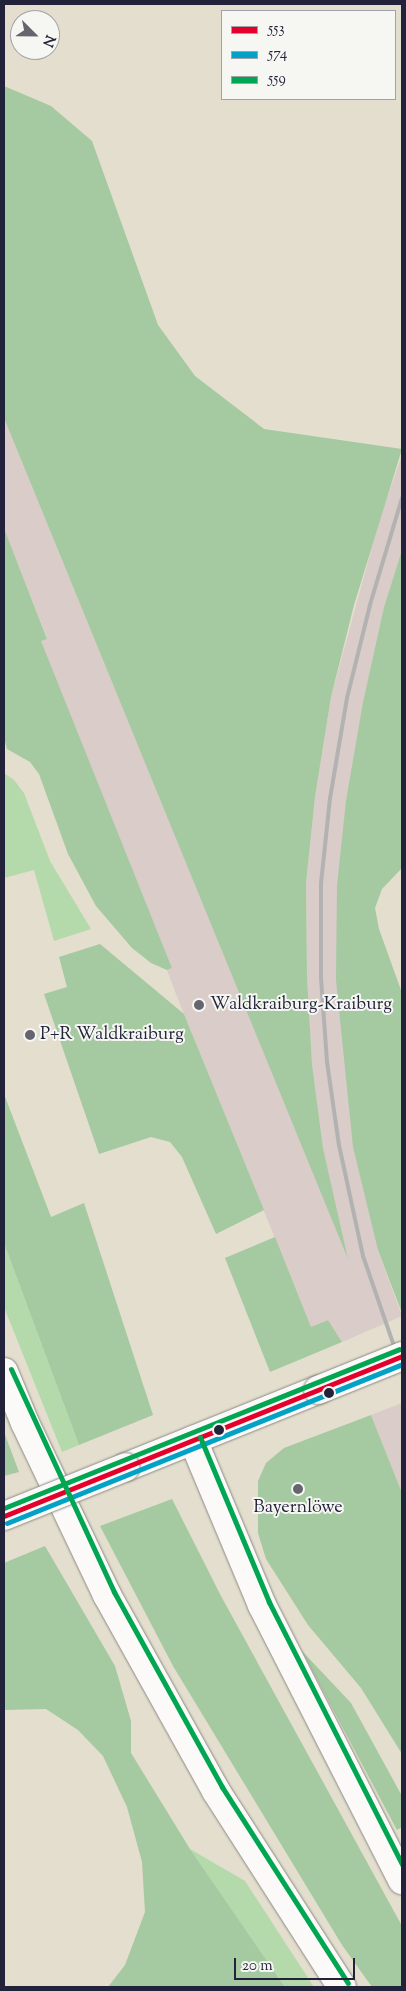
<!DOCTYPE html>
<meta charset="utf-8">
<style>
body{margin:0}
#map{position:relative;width:406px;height:1991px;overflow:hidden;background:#e3decd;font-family:"Sorts Mill Goudy",serif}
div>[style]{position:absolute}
.industrial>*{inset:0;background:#daccc8}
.green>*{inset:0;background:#b4daac}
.forest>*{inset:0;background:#a5c9a0}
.roads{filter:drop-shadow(0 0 1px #8c8a85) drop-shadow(0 0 1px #8c8a85)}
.minor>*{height:28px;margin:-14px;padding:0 14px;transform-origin:14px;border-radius:14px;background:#fbfaf8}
.major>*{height:28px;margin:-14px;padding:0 14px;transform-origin:14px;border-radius:14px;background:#fbfaf8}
.rail>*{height:4px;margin:-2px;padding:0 2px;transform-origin:2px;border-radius:2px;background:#b3b2b3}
.bridges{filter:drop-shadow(0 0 1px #8c8a85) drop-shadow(0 0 1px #8c8a85)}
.minor-bridge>*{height:28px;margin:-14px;padding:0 14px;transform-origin:14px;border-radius:14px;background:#fbfaf8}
.bus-1>*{height:5px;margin:-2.5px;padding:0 2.5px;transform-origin:2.5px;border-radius:2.5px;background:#e4002b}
.bus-2>*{height:5px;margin:-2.5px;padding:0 2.5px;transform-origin:2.5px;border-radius:2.5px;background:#02a2c7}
.bus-3>*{height:5px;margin:-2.5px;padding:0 2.5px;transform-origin:2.5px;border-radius:2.5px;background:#00a651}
.dots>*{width:14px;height:14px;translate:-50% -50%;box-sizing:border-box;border:2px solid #f6f6f2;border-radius:50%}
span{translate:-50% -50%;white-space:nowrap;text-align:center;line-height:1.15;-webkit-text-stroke:4px #f6f6f2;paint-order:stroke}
.poi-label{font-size:18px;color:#22223b}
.left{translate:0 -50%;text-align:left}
.frame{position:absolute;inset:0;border:5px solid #22223b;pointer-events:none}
.legend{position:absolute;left:221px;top:10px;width:175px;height:90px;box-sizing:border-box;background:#f6f6f2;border:1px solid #a1a1a9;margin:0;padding:6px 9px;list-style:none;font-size:15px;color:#22223b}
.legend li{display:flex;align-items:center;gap:10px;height:25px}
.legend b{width:25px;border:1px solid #a1a1a9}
.north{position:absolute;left:10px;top:10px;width:50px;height:50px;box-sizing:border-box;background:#f6f6f2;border:1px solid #a1a1a9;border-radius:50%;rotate:113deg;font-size:14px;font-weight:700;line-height:20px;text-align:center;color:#22223b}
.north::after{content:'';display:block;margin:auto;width:18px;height:22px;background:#66646e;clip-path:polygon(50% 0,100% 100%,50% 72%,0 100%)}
.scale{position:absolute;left:234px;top:1958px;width:121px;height:22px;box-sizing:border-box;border:2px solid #22223b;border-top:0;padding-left:6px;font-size:15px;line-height:18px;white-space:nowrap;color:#22223b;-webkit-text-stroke:4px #f6f6f2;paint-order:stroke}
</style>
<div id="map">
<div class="industrial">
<div style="clip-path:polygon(4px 418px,347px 1255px,323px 1148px,312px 1064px,307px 977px,306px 883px,315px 797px,331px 697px,380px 518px,402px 455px,402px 550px,384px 607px,363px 702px,337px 885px,378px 1250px,402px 1316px,342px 1342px,328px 1320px,311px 1327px,176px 994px,167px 970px,172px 968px,40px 641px,47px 638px,4px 528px)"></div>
<div style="clip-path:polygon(402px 1403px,402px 1493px,371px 1415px)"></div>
</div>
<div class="green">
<div style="clip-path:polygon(4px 773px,14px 780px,24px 793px,50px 861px,91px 929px,54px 941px,34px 870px,4px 878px)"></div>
<div style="clip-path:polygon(4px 1243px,79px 1445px,62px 1452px,4px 1307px)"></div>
<div style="clip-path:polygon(190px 1849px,245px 1881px,314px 1987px,285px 1987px)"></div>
</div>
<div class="forest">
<div style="clip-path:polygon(4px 86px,51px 106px,92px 141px,158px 325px,195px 376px,264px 429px,402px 449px,354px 605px,331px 697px,315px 797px,306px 883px,307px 977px,312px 1064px,323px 1148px,348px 1259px,4px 418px)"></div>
<div style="clip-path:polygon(4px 528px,47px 639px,41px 641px,172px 968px,167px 970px,151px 963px,132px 948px,96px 906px,68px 854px,39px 774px,30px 762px,7px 749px,4px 738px)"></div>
<div style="clip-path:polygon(402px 550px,402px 868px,382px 889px,375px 908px,379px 929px,402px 993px,402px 1313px,378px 1250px,353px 1147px,336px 980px,337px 885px,346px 801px,363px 702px,384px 607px)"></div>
<div style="clip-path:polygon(100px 944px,184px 1014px,264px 1210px,216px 1234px,182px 1157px,170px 1142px,151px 1137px,99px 1154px,44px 994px,67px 987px,59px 957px)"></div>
<div style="clip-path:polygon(4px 1094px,51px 1217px,84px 1203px,153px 1415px,79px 1445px,4px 1243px)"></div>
<div style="clip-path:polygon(275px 1237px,311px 1327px,328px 1320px,342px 1342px,270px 1372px,225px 1258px)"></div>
<div style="clip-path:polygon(371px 1415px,402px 1493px,402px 1754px,361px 1688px,308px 1625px,266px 1559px,258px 1533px,258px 1481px,266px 1463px,284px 1448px)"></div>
<div style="clip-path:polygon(4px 1432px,19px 1472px,4px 1476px)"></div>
<div style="clip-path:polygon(172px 1499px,221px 1596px,402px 1926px,402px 1987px,372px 1987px,342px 1945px,173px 1666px,100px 1526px)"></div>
<div style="clip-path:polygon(45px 1546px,115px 1666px,131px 1721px,131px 1753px,190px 1849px,285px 1987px,108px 1987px,125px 1965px,145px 1912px,142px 1862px,127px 1807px,103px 1756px,78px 1730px,46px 1709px,4px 1710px,4px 1563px)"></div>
<div style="clip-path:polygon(302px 1651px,351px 1703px,402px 1796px,402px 1827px,397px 1830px)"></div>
</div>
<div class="roads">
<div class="minor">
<div style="left:193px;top:1440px;width:179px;rotate:67.3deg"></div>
<div style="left:262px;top:1605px;width:309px;rotate:63deg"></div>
<div style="left:126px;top:1467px;width:207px;rotate:-21.9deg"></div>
</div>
<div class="major">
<div style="left:4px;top:1372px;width:55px;rotate:67.6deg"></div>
<div style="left:25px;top:1423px;width:191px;rotate:64.5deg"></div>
<div style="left:107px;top:1595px;width:224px;rotate:60.9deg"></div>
<div style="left:216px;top:1791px;width:233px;rotate:57.3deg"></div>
</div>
</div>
<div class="rail">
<div style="left:402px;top:498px;width:112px;rotate:106.7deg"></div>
<div style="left:370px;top:605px;width:96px;rotate:103.9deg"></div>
<div style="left:347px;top:698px;width:101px;rotate:99.6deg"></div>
<div style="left:330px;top:798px;width:86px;rotate:96deg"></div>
<div style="left:321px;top:884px;width:94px;rotate:90deg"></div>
<div style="left:321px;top:978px;width:84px;rotate:85.9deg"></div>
<div style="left:327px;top:1062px;width:84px;rotate:81.8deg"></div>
<div style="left:339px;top:1145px;width:114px;rotate:77.8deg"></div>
<div style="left:363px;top:1256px;width:120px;rotate:71deg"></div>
</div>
<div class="bridges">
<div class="minor-bridge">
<div style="left:318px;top:1390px;width:91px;rotate:-22deg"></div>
<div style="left:4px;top:1516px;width:131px;rotate:-21.9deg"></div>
</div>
</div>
<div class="bus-1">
<div style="left:4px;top:1516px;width:429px;rotate:-21.9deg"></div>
</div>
<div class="bus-2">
<div style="left:7px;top:1523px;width:426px;rotate:-21.9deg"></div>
</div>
<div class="bus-3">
<div style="left:11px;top:1369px;width:246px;rotate:65.2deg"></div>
<div style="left:114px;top:1592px;width:223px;rotate:61deg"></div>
<div style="left:222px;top:1787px;width:233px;rotate:57.3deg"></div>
<div style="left:200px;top:1437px;width:179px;rotate:67.3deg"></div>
<div style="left:269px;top:1602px;width:294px;rotate:63.1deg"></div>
<div style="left:4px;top:1508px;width:426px;rotate:-21.9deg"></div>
</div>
<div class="dots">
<div style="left:199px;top:1005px;background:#66646e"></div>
<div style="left:30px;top:1035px;background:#66646e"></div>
<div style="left:329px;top:1393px;background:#22223b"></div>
<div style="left:219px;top:1430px;background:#22223b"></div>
<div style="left:298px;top:1489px;background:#66646e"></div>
</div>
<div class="poi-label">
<span class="left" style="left:210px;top:1005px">Waldkraiburg-Kraiburg</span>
<span class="left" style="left:40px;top:1035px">P+R Waldkraiburg</span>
<span style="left:298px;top:1508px">Bayernlöwe</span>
</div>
<div class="frame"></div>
<ul class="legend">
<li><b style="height:6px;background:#e4002b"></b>553</li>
<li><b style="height:6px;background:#02a2c7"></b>574</li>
<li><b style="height:6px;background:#00a651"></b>559</li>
</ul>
<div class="north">N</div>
<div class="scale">20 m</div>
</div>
